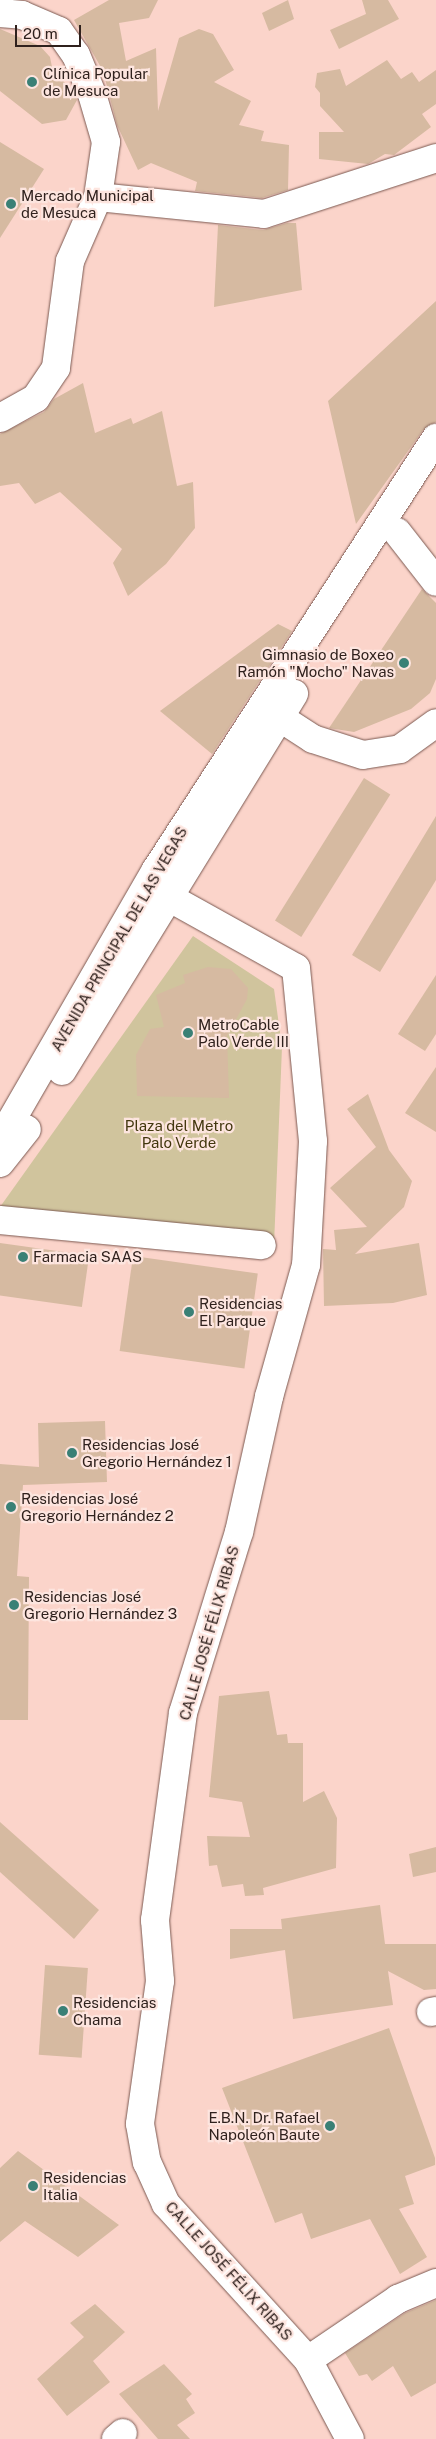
<!DOCTYPE html>
<meta charset="utf-8">
<style>
body{margin:0}
#map{position:relative;width:436px;height:2439px;overflow:hidden;background:#fbd4ca;font-family:"Public Sans",sans-serif}
div>[style]{position:absolute}
.green>*{inset:0;background:#d0c49d}
.building>*{inset:0;background:#d6baa1;transform-origin:0 0}
.roads{filter:drop-shadow(0 0 1px #7b5951) drop-shadow(0 0 1px #7b5951)}
.minor>*{height:28px;margin:-14px;padding:0 14px;transform-origin:14px;border-radius:14px;background:#fff}
.dots>*{width:14px;height:14px;translate:-50% -50%;box-sizing:border-box;border:2px solid #fde5df;border-radius:50%}
span{translate:-50% -50%;white-space:nowrap;text-align:center;line-height:1.15;-webkit-text-stroke:4.5px #fde5df;paint-order:stroke}
.poi-label{font-size:15px;color:#2f211d}
.left{translate:0 -50%;text-align:left}
.right{translate:-100% -50%;text-align:right}
.street-label{font-size:15px;color:#2f211d}
.park-label{font-size:15px;color:#42370e}
.scale{position:absolute;left:15px;top:25px;width:66px;height:22px;box-sizing:border-box;border:2px solid #2f211d;border-top:0;padding-left:6px;font-size:15px;line-height:18px;white-space:nowrap;color:#2f211d;-webkit-text-stroke:4px #fde5df;paint-order:stroke}
</style>
<div id="map">
<div class="green">
<div style="clip-path:polygon(193px 936px,274px 989px,282px 1047px,274px 1245px,0 1207px)"></div>
</div>
<div class="building">
<div style="clip-path:polygon(109px 0,158px 0,149px 18px,119px 23px,126px 61px,156px 48px,158px 111px,179px 38px,199px 29px,213px 34px,234px 70px,214px 82px,251px 101px,239px 125px,264px 131px,261px 141px,289px 145px,288px 190px,262px 198px,195px 191px,197px 182px,151px 163px,138px 170px,117px 125px,103px 71px,74px 20px)"></div>
<div style="clip-path:polygon(288px 0,294px 19px,269px 31px,262px 13px)"></div>
<div style="clip-path:polygon(362px 0,388px 0,399px 19px,339px 49px,330px 30px,366px 14px)"></div>
<div style="clip-path:polygon(0 29px,40px 46px,50px 57px,53px 72px,73px 90px,77px 100px,66px 120px,42px 124px,0 91px)"></div>
<div style="clip-path:polygon(387px 60px,401px 79px,412px 72px,419px 82px,436px 70px,436px 104px,422px 114px,431px 127px,394px 155px,385px 154px,368px 164px,319px 159px,319px 132px,344px 132px,320px 106px,320px 93px,315px 87px,317px 73px,340px 69px,346px 86px)"></div>
<div style="clip-path:polygon(0 142px,44px 169px,0 238px)"></div>
<div style="clip-path:polygon(287px 223px,296px 223px,302px 290px,214px 307px,218px 225px,263px 230px)"></div>
<div style="clip-path:polygon(436px 301px,436px 422px,423px 430px,356px 524px,328px 401px)"></div>
<div style="clip-path:polygon(83px 383px,95px 433px,131px 418px,133px 424px,162px 411px,177px 486px,193px 482px,195px 528px,166px 564px,128px 596px,113px 563px,122px 549px,60px 492px,35px 504px,19px 483px,0 486px,0 434px,44px 412px,54px 399px)"></div>
<div style="clip-path:polygon(422px 589px,436px 603px,436px 679px,430px 693px,411px 709px,354px 732px,329px 728px)"></div>
<div style="clip-path:polygon(278px 624px,292px 631px,212px 754px,160px 711px)"></div>
<div style="left:364px;top:778px;width:31px;height:168px;rotate:32deg"></div>
<div style="clip-path:polygon(436px 816px,436px 880px,380px 972px,352px 955px)"></div>
<div style="clip-path:polygon(208px 967px,231px 969px,248px 988px,247px 999px,227px 1036px,229px 1098px,137px 1096px,136px 1055px,150px 1029px,164px 1027px,156px 995px,185px 983px,183px 975px)"></div>
<div style="clip-path:polygon(436px 975px,436px 1034px,425px 1051px,398px 1034px)"></div>
<div style="clip-path:polygon(436px 1067px,436px 1132px,405px 1113px)"></div>
<div style="clip-path:polygon(368px 1094px,389px 1150px,412px 1181px,404px 1207px,355px 1254px,419px 1243px,427px 1295px,393px 1303px,324px 1306px,323px 1249px,336px 1250px,334px 1230px,367px 1227px,330px 1188px,376px 1147px,347px 1109px)"></div>
<div style="left:0;top:1243px;width:90px;height:52px;rotate:8deg"></div>
<div style="left:133px;top:1256px;width:126px;height:96px;rotate:8deg"></div>
<div style="clip-path:polygon(105px 1421px,107px 1482px,23px 1485px,17px 1576px,29px 1577px,28px 1720px,0 1720px,0 1464px,39px 1467px,38px 1423px)"></div>
<div style="clip-path:polygon(269px 1691px,277px 1735px,287px 1734px,288px 1743px,303px 1743px,303px 1802px,324px 1791px,337px 1818px,336px 1868px,263px 1888px,264px 1895px,245px 1896px,243px 1884px,222px 1887px,217px 1865px,209px 1866px,207px 1836px,250px 1837px,242px 1802px,209px 1797px,219px 1696px)"></div>
<div style="clip-path:polygon(0 1822px,99px 1910px,74px 1939px,0 1872px)"></div>
<div style="clip-path:polygon(436px 1847px,436px 1872px,413px 1877px,409px 1854px)"></div>
<div style="clip-path:polygon(380px 1905px,385px 1944px,436px 1944px,436px 1989px,424px 1990px,388px 1971px,393px 2005px,293px 2019px,285px 1950px,230px 1959px,230px 1929px,282px 1929px,281px 1919px)"></div>
<div style="left:45px;top:1965px;width:43px;height:90px;rotate:4deg"></div>
<div style="clip-path:polygon(389px 2028px,435px 2158px,435px 2165px,405px 2176px,414px 2204px,399px 2209px,427px 2257px,400px 2274px,370px 2219px,311px 2239px,302px 2213px,275px 2223px,222px 2088px)"></div>
<div style="clip-path:polygon(18px 2151px,119px 2225px,78px 2257px,25px 2221px,0 2242px,0 2168px)"></div>
<div style="clip-path:polygon(436px 2300px,436px 2383px,411px 2397px,393px 2366px,372px 2381px,367px 2374px,359px 2376px,345px 2353px,405px 2313px)"></div>
<div style="clip-path:polygon(95px 2304px,125px 2332px,93px 2361px,110px 2382px,67px 2416px,37px 2379px,84px 2337px,70px 2323px)"></div>
<div style="clip-path:polygon(164px 2364px,192px 2394px,186px 2399px,195px 2413px,177px 2425px,190px 2439px,158px 2439px,119px 2394px)"></div>
</div>
<div class="roads">
<div class="minor">
<div style="left:0;top:13px;width:22px;rotate:5deg"></div>
<div style="left:22px;top:15px;width:40px;rotate:23.4deg"></div>
<div style="left:59px;top:31px;width:29px;rotate:55deg"></div>
<div style="left:76px;top:55px;width:42px;rotate:67.7deg"></div>
<div style="left:92px;top:94px;width:50px;rotate:73.7deg"></div>
<div style="left:106px;top:142px;width:56px;rotate:98.3deg"></div>
<div style="left:98px;top:197px;width:70px;rotate:113.6deg"></div>
<div style="left:70px;top:261px;width:108px;rotate:97.5deg"></div>
<div style="left:56px;top:368px;width:36px;rotate:124deg"></div>
<div style="left:36px;top:398px;width:41px;rotate:150.9deg"></div>
<div style="left:98px;top:197px;width:167px;rotate:5.8deg"></div>
<div style="left:264px;top:214px;width:181px;rotate:-18deg"></div>
<div style="left:397px;top:532px;width:63px;rotate:52deg"></div>
<div style="left:279px;top:717px;width:40px;rotate:32.9deg"></div>
<div style="left:313px;top:739px;width:52px;rotate:17.7deg"></div>
<div style="left:363px;top:755px;width:37px;rotate:-9deg"></div>
<div style="left:400px;top:749px;width:44px;rotate:-35.8deg"></div>
<div style="left:156px;top:870px;width:31px;rotate:63deg"></div>
<div style="left:170px;top:898px;width:144px;rotate:29.1deg"></div>
<div style="left:296px;top:968px;width:174px;rotate:84.4deg"></div>
<div style="left:313px;top:1141px;width:124px;rotate:93.2deg"></div>
<div style="left:306px;top:1265px;width:137px;rotate:105.7deg"></div>
<div style="left:269px;top:1397px;width:138px;rotate:102.5deg"></div>
<div style="left:239px;top:1532px;width:189px;rotate:107.2deg"></div>
<div style="left:183px;top:1713px;width:209px;rotate:97.7deg"></div>
<div style="left:155px;top:1920px;width:61px;rotate:85.3deg"></div>
<div style="left:160px;top:1981px;width:144px;rotate:98deg"></div>
<div style="left:140px;top:2124px;width:39px;rotate:80deg"></div>
<div style="left:147px;top:2162px;width:46px;rotate:65.7deg"></div>
<div style="left:166px;top:2204px;width:211px;rotate:47.7deg"></div>
<div style="left:308px;top:2360px;width:89px;rotate:62deg"></div>
<div style="left:62px;top:1071px;width:443px;rotate:-58.4deg"></div>
<div style="left:0;top:1140px;width:312px;rotate:-60deg"></div>
<div style="left:156px;top:870px;width:515px;rotate:-57.05deg"></div>
<div style="left:0;top:1163px;width:43px;rotate:-51.5deg"></div>
<div style="left:0;top:1220px;width:263px;rotate:5.5deg"></div>
<div style="left:431px;top:2012px;width:5px;rotate:-11deg"></div>
<div style="left:308px;top:2360px;width:109px;rotate:-34.1deg"></div>
<div style="left:398px;top:2299px;width:41px;rotate:-22.8deg"></div>
<div style="left:116px;top:2439px;width:9px;rotate:-41deg"></div>
</div>
</div>
<div class="dots">
<div style="left:32px;top:82px;background:#3a8076"></div>
<div style="left:11px;top:204px;background:#3a8076"></div>
<div style="left:404px;top:663px;background:#3a8076"></div>
<div style="left:188px;top:1033px;background:#3a8076"></div>
<div style="left:23px;top:1257px;background:#3a8076"></div>
<div style="left:189px;top:1312px;background:#3a8076"></div>
<div style="left:72px;top:1453px;background:#3a8076"></div>
<div style="left:11px;top:1507px;background:#3a8076"></div>
<div style="left:14px;top:1605px;background:#3a8076"></div>
<div style="left:63px;top:2011px;background:#3a8076"></div>
<div style="left:330px;top:2126px;background:#3a8076"></div>
<div style="left:33px;top:2186px;background:#3a8076"></div>
</div>
<div class="poi-label">
<span class="left" style="left:43px;top:82px">Clínica Popular<br>de Mesuca</span>
<span class="left" style="left:21px;top:204px">Mercado Municipal<br>de Mesuca</span>
<span class="right" style="left:394px;top:663px">Gimnasio de Boxeo<br>Ramón "Mocho" Navas</span>
<span class="left" style="left:198px;top:1033px">MetroCable<br>Palo Verde III</span>
<span class="left" style="left:33px;top:1257px">Farmacia SAAS</span>
<span class="left" style="left:199px;top:1312px">Residencias<br>El Parque</span>
<span class="left" style="left:82px;top:1453px">Residencias José<br>Gregorio Hernández 1</span>
<span class="left" style="left:21px;top:1507px">Residencias José<br>Gregorio Hernández 2</span>
<span class="left" style="left:24px;top:1605px">Residencias José<br>Gregorio Hernández 3</span>
<span class="left" style="left:73px;top:2011px">Residencias<br>Chama</span>
<span class="right" style="left:320px;top:2126px">E.B.N. Dr. Rafael<br>Napoleón Baute</span>
<span class="left" style="left:43px;top:2186px">Residencias<br>Italia</span>
</div>
<div class="street-label">
<span style="left:119px;top:939px;rotate:-60deg">AVENIDA PRINCIPAL DE LAS VEGAS</span>
<span style="left:209px;top:1633px;rotate:-74deg">CALLE JOSÉ FÉLIX RIBAS</span>
<span style="left:229px;top:2271px;rotate:48deg">CALLE JOSÉ FÉLIX RIBAS</span>
</div>
<div class="park-label">
<span style="left:179px;top:1134px">Plaza del Metro<br>Palo Verde</span>
</div>
<div class="scale">20 m</div>
</div>
